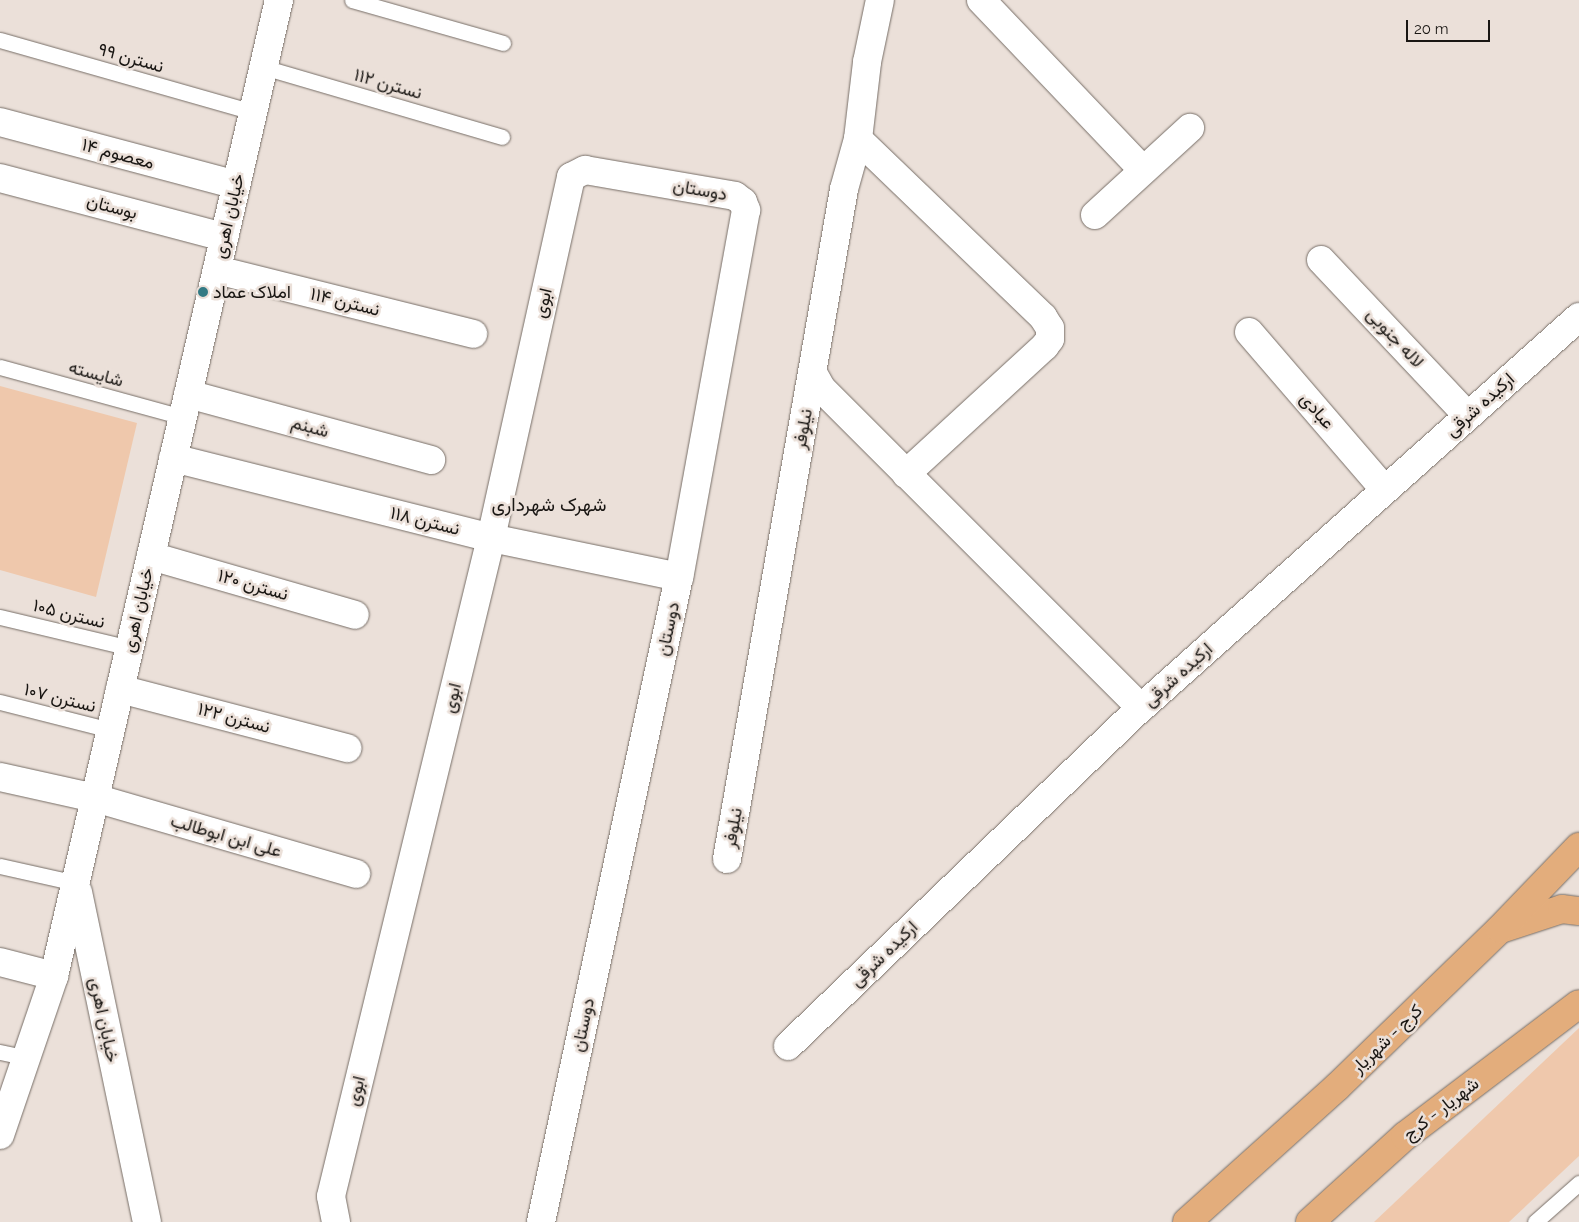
<!DOCTYPE html>
<meta charset="utf-8">
<style>
body{margin:0}
#map{position:relative;width:1579px;height:1222px;overflow:hidden;background:#ebe0d9;font-family:Raleway,Vazirmatn,sans-serif}
div>[style]{position:absolute}
.green>*{inset:0;background:#efc8ac}
.roads{filter:drop-shadow(0 0 1px #776e67) drop-shadow(0 0 1px #776e67)}
.lane>*{height:15px;margin:-7.5px;padding:0 7.5px;transform-origin:7.5px;border-radius:7.5px;background:#fff}
.street>*{height:28px;margin:-14px;padding:0 14px;transform-origin:14px;border-radius:14px;background:#fff}
.secondary>*{height:28px;margin:-14px;padding:0 14px;transform-origin:14px;border-radius:14px;background:#fff}
.primary>*{height:28px;margin:-14px;padding:0 14px;transform-origin:14px;border-radius:14px;background:#e3ad7c}
.dots>*{width:14px;height:14px;translate:-50% -50%;box-sizing:border-box;border:2px solid #ebe0d9;border-radius:50%}
span{translate:-50% -50%;white-space:nowrap;text-align:center;line-height:1.15;-webkit-text-stroke:5px #ebe0d9;paint-order:stroke}
.street-label{font-size:18px;color:#191613}
.poi-label{font-size:18px;color:#191613}
.left{translate:0 -50%;text-align:left}
.neighbourhood-label{font-size:19px;color:#191613}
.scale{position:absolute;left:1406px;top:20px;width:84px;height:22px;box-sizing:border-box;border:2px solid #191613;border-top:0;padding-left:6px;font-size:15px;line-height:18px;white-space:nowrap;color:#191613;-webkit-text-stroke:4px #ebe0d9;paint-order:stroke}
</style>
<div id="map">
<div class="green">
<div style="clip-path:polygon(0 386px,137px 423px,96px 597px,0 570px)"></div>
<div style="clip-path:polygon(1579px 1028px,1579px 1156px,1509px 1222px,1374px 1222px)"></div>
</div>
<div class="roads">
<div class="lane">
<div style="left:352px;top:0;width:157px;rotate:15.9deg"></div>
<div style="left:0;top:40px;width:263px;rotate:15.9deg"></div>
<div style="left:263px;top:67px;width:249px;rotate:16.3deg"></div>
<div style="left:0;top:367px;width:190px;rotate:15.3deg"></div>
<div style="left:0;top:617px;width:134px;rotate:13.4deg"></div>
<div style="left:0;top:702px;width:114px;rotate:14.2deg"></div>
<div style="left:0;top:866px;width:78px;rotate:12.6deg"></div>
<div style="left:0;top:1052px;width:29px;rotate:12deg"></div>
<div style="left:1535px;top:1222px;width:59px;rotate:-41.6deg"></div>
</div>
<div class="street">
<div style="left:981px;top:0;width:235px;rotate:46.4deg"></div>
<div style="left:0;top:122px;width:244px;rotate:14.9deg"></div>
<div style="left:858px;top:139px;width:257px;rotate:43.9deg"></div>
<div style="left:1043px;top:317px;width:13px;rotate:58deg"></div>
<div style="left:1050px;top:328px;width:11px;rotate:90deg"></div>
<div style="left:1050px;top:339px;width:9px;rotate:126deg"></div>
<div style="left:1045px;top:346px;width:189px;rotate:137.4deg"></div>
<div style="left:0;top:178px;width:232px;rotate:14.8deg"></div>
<div style="left:1095px;top:215px;width:129px;rotate:-42.5deg"></div>
<div style="left:1321px;top:260px;width:214px;rotate:46.7deg"></div>
<div style="left:217px;top:270px;width:264px;rotate:14deg"></div>
<div style="left:1249px;top:332px;width:208px;rotate:49.3deg"></div>
<div style="left:813px;top:373px;width:18px;rotate:61deg"></div>
<div style="left:822px;top:389px;width:451px;rotate:45deg"></div>
<div style="left:188px;top:394px;width:252px;rotate:15.2deg"></div>
<div style="left:173px;top:458px;width:328px;rotate:14.1deg"></div>
<div style="left:491px;top:538px;width:192px;rotate:11.7deg"></div>
<div style="left:151px;top:556px;width:212px;rotate:16.1deg"></div>
<div style="left:120px;top:689px;width:235px;rotate:14.6deg"></div>
<div style="left:0;top:777px;width:97px;rotate:12.5deg"></div>
<div style="left:95px;top:798px;width:272px;rotate:16.2deg"></div>
<div style="left:727px;top:859px;width:680px;rotate:-80.09deg"></div>
<div style="left:844px;top:189px;width:52px;rotate:-74.4deg"></div>
<div style="left:858px;top:139px;width:78px;rotate:-83.3deg"></div>
<div style="left:867px;top:62px;width:63px;rotate:-78.2deg"></div>
<div style="left:0;top:962px;width:56px;rotate:14.5deg"></div>
<div style="left:788px;top:1046px;width:489px;rotate:-43.8deg"></div>
<div style="left:1141px;top:708px;width:587px;rotate:-41.76deg"></div>
<div style="left:336px;top:1222px;width:26px;rotate:-101deg"></div>
<div style="left:331px;top:1196px;width:677px;rotate:-76.33deg"></div>
<div style="left:491px;top:538px;width:370px;rotate:-77.5deg"></div>
<div style="left:571px;top:177px;width:16px;rotate:-27deg"></div>
<div style="left:585px;top:170px;width:152px;rotate:9.8deg"></div>
<div style="left:735px;top:196px;width:10px;rotate:37deg"></div>
<div style="left:743px;top:202px;width:9px;rotate:69deg"></div>
<div style="left:746px;top:210px;width:373px;rotate:100.3deg"></div>
<div style="left:679px;top:577px;width:660px;rotate:102.08deg"></div>
</div>
<div class="secondary">
<div style="left:78px;top:892px;width:337px;rotate:78.2deg"></div>
<div style="left:0;top:1135px;width:168px;rotate:-71.2deg"></div>
<div style="left:54px;top:976px;width:1002px;rotate:-77.02deg"></div>
</div>
<div class="primary">
<div style="left:1504px;top:928px;width:61px;rotate:-18.1deg"></div>
<div style="left:1562px;top:909px;width:17px;rotate:7deg"></div>
<div style="left:1187px;top:1222px;width:202px;rotate:-42deg"></div>
<div style="left:1337px;top:1087px;width:227px;rotate:-44.1deg"></div>
<div style="left:1500px;top:929px;width:114px;rotate:-46.1deg"></div>
<div style="left:1310px;top:1222px;width:128px;rotate:-42.2deg"></div>
<div style="left:1405px;top:1136px;width:218px;rotate:-37.2deg"></div>
</div>
</div>
<div class="dots">
<div style="left:203px;top:292px;background:#337a84"></div>
</div>
<div class="street-label">
<span style="left:131px;top:58px;rotate:16deg">نسترن ۹۹</span>
<span style="left:388px;top:84px;rotate:16deg">نسترن ۱۱۲</span>
<span style="left:118px;top:154px;rotate:15deg">۱۴ معصوم</span>
<span style="left:700px;top:190px;rotate:10deg">دوستان</span>
<span style="left:112px;top:207px;rotate:15deg">بوستان</span>
<span style="left:229px;top:216px;rotate:-77deg">خیابان اهری</span>
<span style="left:345px;top:302px;rotate:14deg">نسترن ۱۱۴</span>
<span style="left:543px;top:303px;rotate:-77deg">ابوی</span>
<span style="left:1395px;top:338px;rotate:47deg">لاله جنوبی</span>
<span style="left:96px;top:374px;rotate:15deg">شایسته</span>
<span style="left:1480px;top:405px;rotate:-42deg">ارکیده شرقی</span>
<span style="left:1317px;top:411px;rotate:49deg">عبادی</span>
<span style="left:310px;top:427px;rotate:15deg">شبنم</span>
<span style="left:803px;top:429px;rotate:-80deg">نیلوفر</span>
<span style="left:425px;top:521px;rotate:14deg">نسترن ۱۱۸</span>
<span style="left:253px;top:585px;rotate:16deg">نسترن ۱۲۰</span>
<span style="left:138px;top:610px;rotate:-77deg">خیابان اهری</span>
<span style="left:69px;top:614px;rotate:14deg">نسترن ۱۰۵</span>
<span style="left:668px;top:629px;rotate:-78deg">دوستان</span>
<span style="left:1178px;top:675px;rotate:-42deg">ارکیده شرقی</span>
<span style="left:60px;top:698px;rotate:14deg">نسترن ۱۰۷</span>
<span style="left:452px;top:698px;rotate:-76deg">ابوی</span>
<span style="left:234px;top:718px;rotate:15deg">نسترن ۱۲۲</span>
<span style="left:733px;top:828px;rotate:-80deg">نیلوفر</span>
<span style="left:226px;top:836px;rotate:16deg">علی ابن ابوطالب</span>
<span style="left:884px;top:954px;rotate:-44deg">ارکیده شرقی</span>
<span style="left:104px;top:1020px;rotate:78deg">خیابان اهری</span>
<span style="left:583px;top:1025px;rotate:-78deg">دوستان</span>
<span style="left:1387px;top:1039px;rotate:-44deg">کرج - شهریار</span>
<span style="left:356px;top:1091px;rotate:-76deg">ابوی</span>
<span style="left:1441px;top:1109px;rotate:-38deg">شهریار - کرج</span>
</div>
<div class="poi-label">
<span class="left" style="left:213px;top:292px">املاک عماد</span>
</div>
<div class="neighbourhood-label">
<span style="left:549px;top:505px">شهرک شهرداری</span>
</div>
<div class="scale">20 m</div>
</div>
